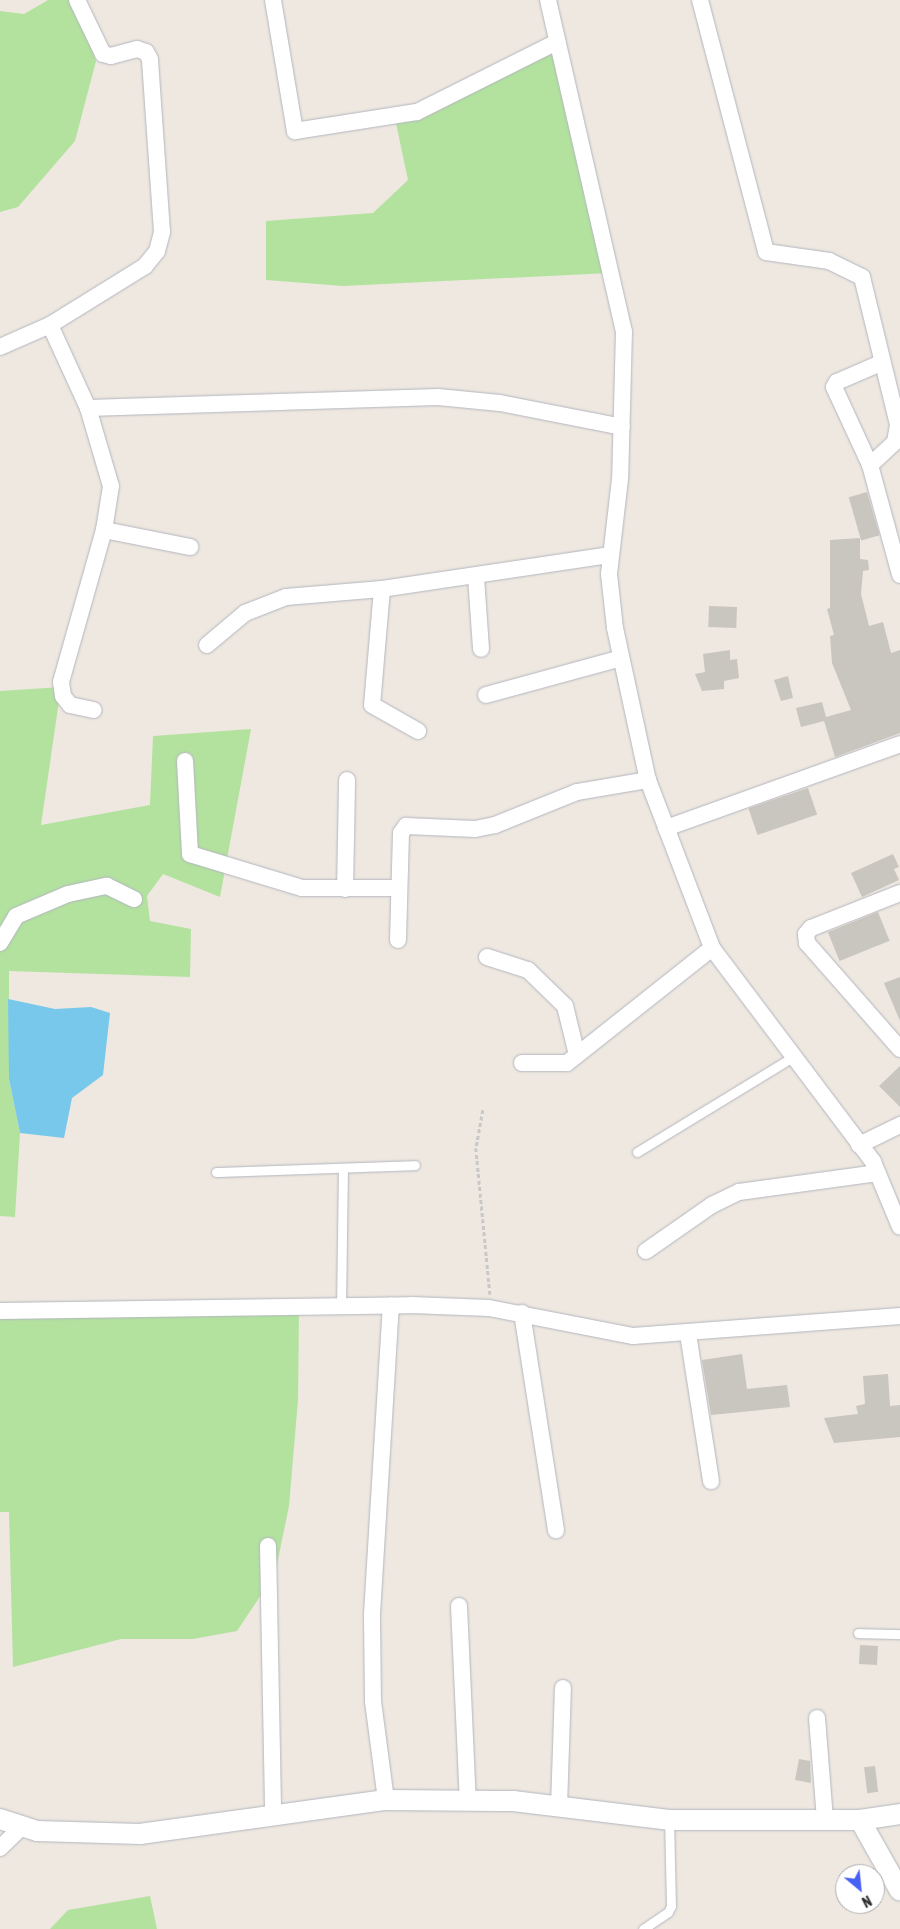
<!DOCTYPE html>
<style>
body{margin:0}
#map{position:relative;width:900px;height:1929px;overflow:hidden;background:#eee8e0;font-family:"Asap Condensed",sans-serif}
div>[style]{position:absolute}
.green>*{inset:0;background:#b3e29f}
.water>*{inset:0;background:#77c8eb}
.building>*{inset:0;background:#c9c5bf;transform-origin:0 0}
.path>*{height:2.5px;margin-top:-1.25px;transform-origin:0;background:repeating-linear-gradient(90deg,#c8c8c8 0 4px,transparent 0 6.5px)}
.roads{filter:drop-shadow(0 0 1px #b3b5bf) drop-shadow(0 0 1px #b3b5bf)}
.service>*{height:9px;margin:-4.5px;padding:0 4.5px;transform-origin:4.5px;border-radius:4.5px;background:#fff}
.minor>*{height:16px;margin:-8px;padding:0 8px;transform-origin:8px;border-radius:8px;background:#fff}
.tertiary>*{height:20px;margin:-10px;padding:0 10px;transform-origin:10px;border-radius:10px;background:#fff}
span{translate:-50% -50%;white-space:nowrap;text-align:center;line-height:1.15;-webkit-text-stroke:5px #fff;paint-order:stroke}
.north{position:absolute;left:835px;top:1864px;width:50px;height:50px;box-sizing:border-box;background:#fff;border:1px solid #ababab;border-radius:50%;rotate:152deg;font-size:14px;font-weight:700;line-height:20px;text-align:center;color:#2d2d2d}
.north::after{content:'';display:block;margin:auto;width:18px;height:22px;background:#4761f4;clip-path:polygon(50% 0,100% 100%,50% 72%,0 100%)}
</style>
<div id="map">
<div class="green">
<div style="clip-path:polygon(48px 0,74px 0,96px 61px,75px 141px,18px 207px,0 212px,0 11px,24px 14px)"></div>
<div style="clip-path:polygon(557px 42px,610px 273px,343px 286px,266px 280px,266px 221px,373px 213px,408px 180px,394px 114px)"></div>
<div style="clip-path:polygon(61px 687px,41px 825px,150px 805px,153px 736px,251px 729px,220px 897px,163px 874px,147px 896px,150px 921px,191px 929px,190px 977px,9px 971px,9px 1079px,20px 1133px,15px 1217px,0 1216px,0 691px)"></div>
<div style="clip-path:polygon(299px 1311px,298px 1400px,289px 1506px,275px 1574px,237px 1631px,193px 1639px,121px 1639px,13px 1667px,9px 1512px,0 1512px,0 1319px)"></div>
<div style="clip-path:polygon(150px 1896px,157px 1929px,50px 1929px,68px 1910px)"></div>
</div>
<div class="water">
<div style="clip-path:polygon(8px 999px,55px 1009px,91px 1007px,110px 1013px,103px 1075px,72px 1098px,64px 1138px,20px 1133px,9px 1079px)"></div>
</div>
<div class="building">
<div style="left:867px;top:492px;width:45px;height:19px;rotate:74deg"></div>
<div style="clip-path:polygon(860px 538px,860px 559px,868px 560px,869px 570px,863px 571px,861px 594px,869px 626px,883px 622px,891px 653px,900px 650px,900px 733px,835px 757px,824px 721px,801px 727px,796px 708px,822px 702px,826px 717px,851px 710px,832px 663px,830px 636px,834px 635px,827px 609px,830px 608px,830px 540px)"></div>
<div style="left:709px;top:606px;width:28px;height:21px;rotate:2deg"></div>
<div style="clip-path:polygon(730px 650px,730px 660px,737px 659px,739px 678px,724px 681px,724px 689px,702px 691px,695px 674px,705px 672px,703px 654px)"></div>
<div style="clip-path:polygon(788px 676px,793px 698px,781px 701px,774px 680px)"></div>
<div style="left:808px;top:788px;width:28px;height:63px;rotate:71deg"></div>
<div style="clip-path:polygon(893px 854px,899px 867px,894px 869px,899px 880px,862px 897px,851px 873px)"></div>
<div style="left:878px;top:912px;width:31px;height:54px;rotate:68deg"></div>
<div style="clip-path:polygon(900px 977px,900px 1021px,884px 983px)"></div>
<div style="clip-path:polygon(900px 1066px,900px 1107px,879px 1086px)"></div>
<div style="clip-path:polygon(742px 1354px,747px 1389px,787px 1385px,790px 1407px,711px 1415px,702px 1360px)"></div>
<div style="clip-path:polygon(888px 1374px,890px 1406px,900px 1405px,900px 1437px,834px 1443px,824px 1418px,858px 1414px,856px 1406px,865px 1404px,863px 1376px)"></div>
<div style="left:860px;top:1645px;width:18px;height:19px;rotate:3deg"></div>
<div style="clip-path:polygon(799px 1759px,810px 1761px,811px 1783px,795px 1780px)"></div>
<div style="left:875px;top:1766px;width:26px;height:11px;rotate:83deg"></div>
</div>
<div class="path">
<div style="left:483px;top:1110px;width:39px;rotate:100deg"></div>
<div style="left:476px;top:1148px;width:147px;rotate:84.5deg"></div>
</div>
<div class="roads">
<div class="service">
<div style="left:637px;top:1152px;width:184px;rotate:-31.4deg"></div>
<div style="left:216px;top:1172px;width:199px;rotate:-2deg"></div>
<div style="left:341px;top:1309px;width:139px;rotate:-89.2deg"></div>
<div style="left:858px;top:1633px;width:42px;rotate:1.4deg"></div>
<div style="left:643px;top:1929px;width:30px;rotate:-34deg"></div>
<div style="left:668px;top:1912px;width:7px;rotate:-63deg"></div>
<div style="left:671px;top:1906px;width:86px;rotate:-91.3deg"></div>
</div>
<div class="minor">
<div style="left:273px;top:0;width:133px;rotate:80.5deg"></div>
<div style="left:295px;top:131px;width:123px;rotate:-8.9deg"></div>
<div style="left:417px;top:112px;width:157px;rotate:-26.6deg"></div>
<div style="left:548px;top:0;width:340px;rotate:77.1deg"></div>
<div style="left:624px;top:331px;width:148px;rotate:91.5deg"></div>
<div style="left:620px;top:479px;width:96px;rotate:96.6deg"></div>
<div style="left:609px;top:574px;width:54px;rotate:83.7deg"></div>
<div style="left:615px;top:628px;width:156px;rotate:77.8deg"></div>
<div style="left:648px;top:780px;width:180px;rotate:69.1deg"></div>
<div style="left:712px;top:948px;width:268px;rotate:53deg"></div>
<div style="left:873px;top:1162px;width:70px;rotate:67.4deg"></div>
<div style="left:700px;top:0;width:260px;rotate:75.3deg"></div>
<div style="left:766px;top:252px;width:64px;rotate:8.1deg"></div>
<div style="left:829px;top:261px;width:37px;rotate:26deg"></div>
<div style="left:862px;top:277px;width:152px;rotate:76.3deg"></div>
<div style="left:898px;top:425px;width:17px;rotate:100deg"></div>
<div style="left:895px;top:442px;width:34px;rotate:137deg"></div>
<div style="left:870px;top:465px;width:114px;rotate:74.7deg"></div>
<div style="left:50px;top:325px;width:91px;rotate:65.4deg"></div>
<div style="left:88px;top:408px;width:81px;rotate:73.6deg"></div>
<div style="left:111px;top:486px;width:45px;rotate:99deg"></div>
<div style="left:104px;top:530px;width:158px;rotate:105.8deg"></div>
<div style="left:61px;top:682px;width:14px;rotate:82deg"></div>
<div style="left:63px;top:696px;width:11px;rotate:52deg"></div>
<div style="left:70px;top:705px;width:24px;rotate:12deg"></div>
<div style="left:0;top:347px;width:55px;rotate:-23.7deg"></div>
<div style="left:50px;top:325px;width:112px;rotate:-31.8deg"></div>
<div style="left:145px;top:266px;width:19px;rotate:-51deg"></div>
<div style="left:157px;top:251px;width:20px;rotate:-75deg"></div>
<div style="left:162px;top:232px;width:173px;rotate:-94deg"></div>
<div style="left:150px;top:59px;width:8px;rotate:-120deg"></div>
<div style="left:146px;top:52px;width:9px;rotate:-162deg"></div>
<div style="left:137px;top:49px;width:27px;rotate:165deg"></div>
<div style="left:111px;top:56px;width:8px;rotate:-166deg"></div>
<div style="left:103px;top:54px;width:60px;rotate:-115.7deg"></div>
<div style="left:88px;top:408px;width:350px;rotate:-1.8deg"></div>
<div style="left:438px;top:397px;width:62px;rotate:5.5deg"></div>
<div style="left:500px;top:403px;width:124px;rotate:11.1deg"></div>
<div style="left:870px;top:465px;width:86px;rotate:-114.8deg"></div>
<div style="left:834px;top:387px;width:6px;rotate:-59deg"></div>
<div style="left:837px;top:382px;width:48px;rotate:-23.4deg"></div>
<div style="left:104px;top:530px;width:88px;rotate:11.2deg"></div>
<div style="left:476px;top:577px;width:72px;rotate:86deg"></div>
<div style="left:382px;top:589px;width:116px;rotate:94.9deg"></div>
<div style="left:372px;top:705px;width:53px;rotate:29.5deg"></div>
<div style="left:207px;top:645px;width:50px;rotate:-40.1deg"></div>
<div style="left:245px;top:613px;width:44px;rotate:-21.3deg"></div>
<div style="left:286px;top:597px;width:96px;rotate:-4.8deg"></div>
<div style="left:382px;top:589px;width:230px;rotate:-8.5deg"></div>
<div style="left:486px;top:695px;width:140px;rotate:-15.3deg"></div>
<div style="left:185px;top:761px;width:93px;rotate:86.9deg"></div>
<div style="left:190px;top:854px;width:117px;rotate:16.9deg"></div>
<div style="left:302px;top:888px;width:96px"></div>
<div style="left:666px;top:828px;width:249px;rotate:-19.7deg"></div>
<div style="left:345px;top:889px;width:109px;rotate:-88.9deg"></div>
<div style="left:900px;top:893px;width:96px;rotate:158.5deg"></div>
<div style="left:811px;top:928px;width:8px;rotate:130deg"></div>
<div style="left:806px;top:934px;width:9px;rotate:84deg"></div>
<div style="left:807px;top:943px;width:141px;rotate:48.7deg"></div>
<div style="left:398px;top:940px;width:107px;rotate:-88.4deg"></div>
<div style="left:401px;top:833px;width:9px;rotate:-54deg"></div>
<div style="left:406px;top:826px;width:69px;rotate:2.5deg"></div>
<div style="left:475px;top:829px;width:20px;rotate:-11deg"></div>
<div style="left:495px;top:825px;width:88px;rotate:-21.9deg"></div>
<div style="left:577px;top:792px;width:72px;rotate:-9.6deg"></div>
<div style="left:0;top:943px;width:31px;rotate:-59deg"></div>
<div style="left:16px;top:916px;width:56px;rotate:-22.9deg"></div>
<div style="left:68px;top:894px;width:40px;rotate:-12deg"></div>
<div style="left:107px;top:886px;width:30px;rotate:26deg"></div>
<div style="left:487px;top:957px;width:43px;rotate:17.6deg"></div>
<div style="left:528px;top:970px;width:52px;rotate:44.2deg"></div>
<div style="left:565px;top:1006px;width:50px;rotate:76.2deg"></div>
<div style="left:522px;top:1063px;width:45px"></div>
<div style="left:567px;top:1063px;width:185px;rotate:-38.4deg"></div>
<div style="left:859px;top:1145px;width:46px;rotate:-26deg"></div>
<div style="left:646px;top:1251px;width:80px;rotate:-34.9deg"></div>
<div style="left:712px;top:1205px;width:30px;rotate:-26deg"></div>
<div style="left:739px;top:1192px;width:140px;rotate:-7.8deg"></div>
<div style="left:0;top:1311px;width:411px;rotate:-0.8deg"></div>
<div style="left:411px;top:1305px;width:78px;rotate:2.2deg"></div>
<div style="left:489px;top:1308px;width:147px;rotate:11deg"></div>
<div style="left:633px;top:1336px;width:268px;rotate:-4.3deg"></div>
<div style="left:522px;top:1313px;width:220px;rotate:81.1deg"></div>
<div style="left:688px;top:1334px;width:149px;rotate:81.1deg"></div>
<div style="left:268px;top:1546px;width:268px;rotate:88.9deg"></div>
<div style="left:459px;top:1606px;width:195px;rotate:87.4deg"></div>
<div style="left:817px;top:1718px;width:102px;rotate:85.5deg"></div>
<div style="left:386px;top:1800px;width:100px;rotate:-97.5deg"></div>
<div style="left:373px;top:1701px;width:87px;rotate:-90.7deg"></div>
<div style="left:372px;top:1614px;width:309px;rotate:-86.5deg"></div>
<div style="left:559px;top:1807px;width:119px;rotate:-88.1deg"></div>
<div style="left:0;top:1848px;width:29px;rotate:-44deg"></div>
</div>
<div class="tertiary">
<div style="left:0;top:1819px;width:39px;rotate:18deg"></div>
<div style="left:37px;top:1831px;width:103px;rotate:1.7deg"></div>
<div style="left:140px;top:1834px;width:248px;rotate:-7.9deg"></div>
<div style="left:386px;top:1800px;width:127px;rotate:0.5deg"></div>
<div style="left:513px;top:1801px;width:157px;rotate:6.9deg"></div>
<div style="left:669px;top:1820px;width:191px"></div>
<div style="left:860px;top:1820px;width:40px;rotate:-8.5deg"></div>
<div style="left:860px;top:1820px;width:81px;rotate:60.6deg"></div>
</div>
</div>
<div class="north">N</div>
</div>
